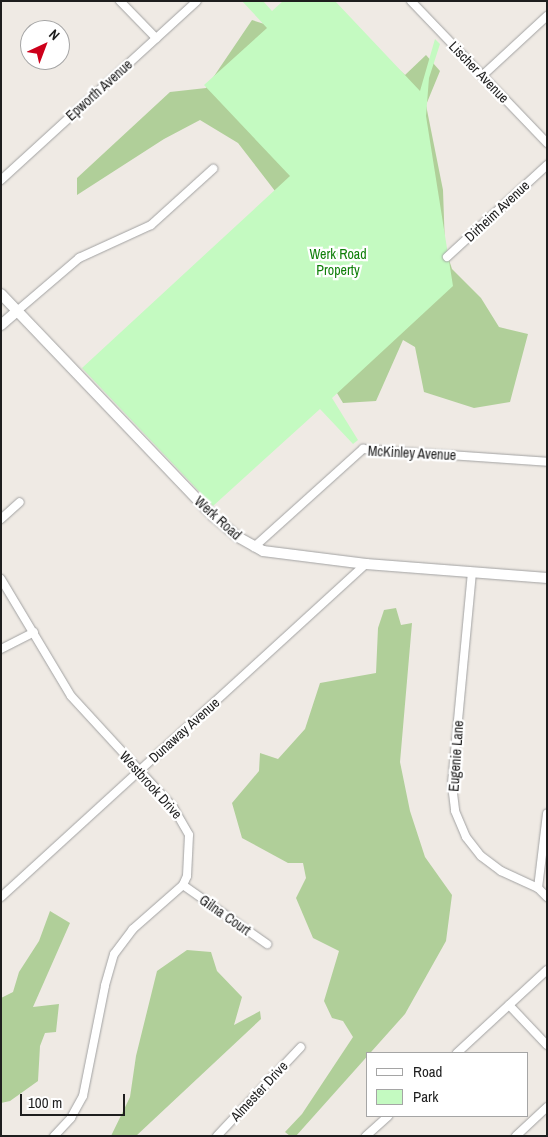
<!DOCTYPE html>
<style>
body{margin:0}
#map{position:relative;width:548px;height:1137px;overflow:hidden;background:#efeae4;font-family:"Archivo Narrow",sans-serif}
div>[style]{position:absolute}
.forest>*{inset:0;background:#b0cf99}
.park>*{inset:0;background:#c4fac1}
.roads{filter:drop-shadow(0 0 1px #a2a2a2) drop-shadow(0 0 1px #a2a2a2)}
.minor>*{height:8px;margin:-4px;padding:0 4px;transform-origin:4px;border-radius:4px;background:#fff}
.tertiary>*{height:10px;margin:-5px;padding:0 5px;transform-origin:5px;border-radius:5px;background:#fff}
span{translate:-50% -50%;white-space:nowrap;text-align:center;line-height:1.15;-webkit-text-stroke:4.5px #fff;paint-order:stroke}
.street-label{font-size:14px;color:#1e1e1e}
.park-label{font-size:14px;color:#107f0a}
.frame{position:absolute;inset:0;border:2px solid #1e1e1e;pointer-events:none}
.legend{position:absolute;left:366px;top:1052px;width:162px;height:65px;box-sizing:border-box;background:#fff;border:1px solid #a5a5a5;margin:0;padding:6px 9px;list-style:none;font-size:15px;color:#1e1e1e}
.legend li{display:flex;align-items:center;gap:10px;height:25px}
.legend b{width:25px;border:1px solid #a5a5a5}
.north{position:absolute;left:20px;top:20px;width:50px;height:50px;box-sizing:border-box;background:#fff;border:1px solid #a5a5a5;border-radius:50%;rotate:43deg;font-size:14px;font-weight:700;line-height:20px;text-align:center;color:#1e1e1e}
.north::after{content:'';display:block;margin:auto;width:18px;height:22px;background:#cd001b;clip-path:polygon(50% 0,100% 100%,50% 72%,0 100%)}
.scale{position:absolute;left:20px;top:1094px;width:105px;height:22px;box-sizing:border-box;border:2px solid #1e1e1e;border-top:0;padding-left:6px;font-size:15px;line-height:18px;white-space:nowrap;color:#1e1e1e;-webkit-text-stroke:4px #fff;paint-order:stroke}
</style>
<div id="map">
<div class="forest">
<div style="clip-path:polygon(324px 1px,405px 75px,426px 55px,440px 71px,426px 105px,443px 190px,445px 247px,452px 269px,481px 298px,499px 327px,528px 334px,510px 402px,474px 408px,424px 392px,415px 347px,403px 340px,376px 401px,343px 403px,302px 335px,275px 191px,238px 143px,200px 120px,164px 139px,77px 195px,77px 178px,170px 92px,206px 88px,252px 20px,277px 28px)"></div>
<div style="clip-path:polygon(396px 608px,401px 625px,412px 623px,400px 762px,410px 811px,425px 857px,452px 895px,446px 941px,405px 1014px,296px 1136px,290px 1136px,285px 1132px,302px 1114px,353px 1037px,343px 1021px,332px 1018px,324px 1001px,339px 951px,313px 938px,296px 898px,306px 878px,303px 863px,288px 863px,242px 838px,232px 803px,259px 771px,260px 753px,278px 759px,305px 729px,320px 683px,376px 673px,378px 628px,384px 610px)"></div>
<div style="clip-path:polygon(50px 911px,70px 923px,33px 1007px,59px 1004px,56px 1032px,45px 1033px,40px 1046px,38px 1081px,10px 1101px,1px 1103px,1px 998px,13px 992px,19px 972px,39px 941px)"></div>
<div style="clip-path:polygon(187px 950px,211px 952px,217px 971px,242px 997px,234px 1025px,260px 1011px,261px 1019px,136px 1136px,111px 1136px,130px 1097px,136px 1056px,157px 971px)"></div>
</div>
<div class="park">
<div style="clip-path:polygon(242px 1px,263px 1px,272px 11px,283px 1px,335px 1px,420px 91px,435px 39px,440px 44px,429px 78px,426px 116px,453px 286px,332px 398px,358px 440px,353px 444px,320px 409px,213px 506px,82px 368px,290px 176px,204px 85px,267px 28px)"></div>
</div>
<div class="roads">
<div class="minor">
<div style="left:120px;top:1px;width:52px;rotate:45.8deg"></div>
<div style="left:411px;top:1px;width:197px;rotate:46.2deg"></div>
<div style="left:483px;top:75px;width:87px;rotate:-42.7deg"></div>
<div style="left:1px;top:180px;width:265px;rotate:-42.4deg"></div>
<div style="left:447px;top:257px;width:136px;rotate:-42.6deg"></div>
<div style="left:17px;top:311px;width:82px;rotate:-40.5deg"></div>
<div style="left:79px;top:258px;width:79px;rotate:-24.6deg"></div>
<div style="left:151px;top:225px;width:84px;rotate:-42.1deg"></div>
<div style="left:1px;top:519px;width:25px;rotate:-42deg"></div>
<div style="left:254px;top:547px;width:147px;rotate:-42deg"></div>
<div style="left:363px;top:449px;width:184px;rotate:4deg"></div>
<div style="left:472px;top:572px;width:214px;rotate:95.4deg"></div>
<div style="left:452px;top:785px;width:26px;rotate:83deg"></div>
<div style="left:455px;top:811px;width:28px;rotate:67deg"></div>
<div style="left:466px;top:837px;width:24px;rotate:52deg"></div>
<div style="left:481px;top:856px;width:25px;rotate:37deg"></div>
<div style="left:501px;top:871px;width:41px;rotate:24.7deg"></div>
<div style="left:538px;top:888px;width:13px;rotate:45deg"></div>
<div style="left:1px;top:579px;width:136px;rotate:59.1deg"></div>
<div style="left:71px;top:696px;width:151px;rotate:47.4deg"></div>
<div style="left:173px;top:807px;width:32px;rotate:60deg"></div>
<div style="left:189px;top:835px;width:41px;rotate:92.8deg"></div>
<div style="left:187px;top:876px;width:10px;rotate:114deg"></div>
<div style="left:183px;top:885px;width:67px;rotate:138.7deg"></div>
<div style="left:133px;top:929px;width:31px;rotate:127deg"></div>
<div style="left:114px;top:954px;width:33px;rotate:106deg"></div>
<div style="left:105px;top:986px;width:112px;rotate:101.3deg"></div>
<div style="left:83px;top:1096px;width:25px;rotate:119deg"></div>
<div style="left:71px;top:1118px;width:25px;rotate:133deg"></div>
<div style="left:1px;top:649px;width:37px;rotate:-27deg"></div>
<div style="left:183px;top:885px;width:103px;rotate:35.1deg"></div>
<div style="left:538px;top:888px;width:75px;rotate:-83.1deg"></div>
<div style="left:1px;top:897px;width:494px;rotate:-42.4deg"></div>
<div style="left:509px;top:1005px;width:55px;rotate:46.5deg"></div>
<div style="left:457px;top:1053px;width:122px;rotate:-42.7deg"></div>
<div style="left:217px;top:1136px;width:122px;rotate:-46.7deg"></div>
<div style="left:366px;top:1136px;width:30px;rotate:-42deg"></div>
<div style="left:516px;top:1136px;width:42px;rotate:-43.1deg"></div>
</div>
<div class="tertiary">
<div style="left:1px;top:294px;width:307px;rotate:46.3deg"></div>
<div style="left:213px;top:516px;width:33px;rotate:40deg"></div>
<div style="left:238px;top:537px;width:29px;rotate:29deg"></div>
<div style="left:263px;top:551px;width:104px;rotate:7.2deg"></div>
<div style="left:366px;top:564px;width:182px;rotate:4.4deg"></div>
<div style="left:1px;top:325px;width:21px;rotate:-41deg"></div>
</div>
</div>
<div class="street-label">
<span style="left:479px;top:72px;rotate:46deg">Lischer Avenue</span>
<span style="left:99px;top:90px;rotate:-42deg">Epworth Avenue</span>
<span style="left:497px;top:211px;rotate:-43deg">Dirheim Avenue</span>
<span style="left:412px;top:453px;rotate:3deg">McKinley Avenue</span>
<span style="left:218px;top:518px;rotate:42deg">Werk Road</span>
<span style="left:184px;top:730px;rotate:-42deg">Dunaway Avenue</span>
<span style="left:456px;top:756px;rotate:-86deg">Eugenie Lane</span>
<span style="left:151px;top:785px;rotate:48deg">Westbrook Drive</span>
<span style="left:225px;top:915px;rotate:35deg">Gilna Court</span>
<span style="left:259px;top:1091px;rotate:-47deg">Almester Drive</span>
</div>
<div class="park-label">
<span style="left:338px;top:262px">Werk Road<br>Property</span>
</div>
<div class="frame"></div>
<ul class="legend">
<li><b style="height:6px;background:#fff"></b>Road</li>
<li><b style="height:14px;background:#c4fac1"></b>Park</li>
</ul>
<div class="north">N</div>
<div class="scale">100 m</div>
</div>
